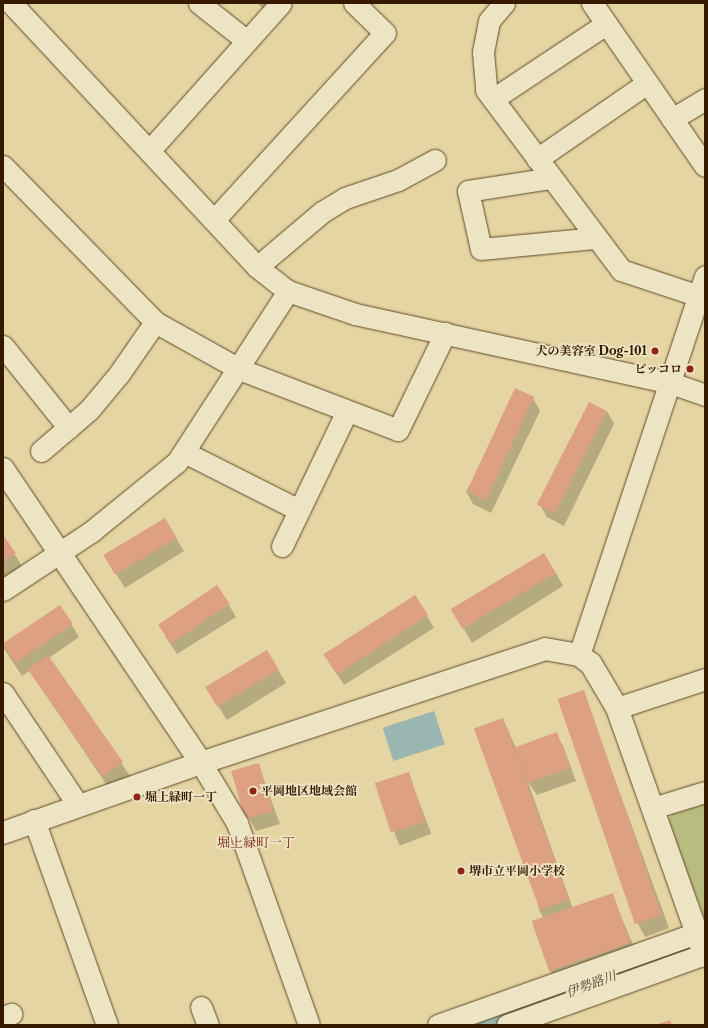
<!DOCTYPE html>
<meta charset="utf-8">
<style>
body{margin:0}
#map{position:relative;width:708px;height:1028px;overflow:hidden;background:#e4d5a2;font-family:"Libre Caslon Text","Noto Serif JP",serif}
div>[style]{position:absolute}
.green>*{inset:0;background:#b9bc81}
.water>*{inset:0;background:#9ab6b0;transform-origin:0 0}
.shadow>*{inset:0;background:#0003;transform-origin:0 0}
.river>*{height:31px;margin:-15.5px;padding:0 15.5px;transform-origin:15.5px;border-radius:15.5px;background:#9ab6b0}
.building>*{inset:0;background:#dda083;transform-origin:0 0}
.roads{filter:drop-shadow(0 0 1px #614928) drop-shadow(0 0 1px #614928)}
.street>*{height:21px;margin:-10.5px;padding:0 10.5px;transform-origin:10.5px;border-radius:10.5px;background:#ede4c3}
.secondary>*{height:22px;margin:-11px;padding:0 11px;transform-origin:11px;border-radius:11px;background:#ede4c3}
.dots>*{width:11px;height:11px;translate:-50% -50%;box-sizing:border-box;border:2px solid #ede4c3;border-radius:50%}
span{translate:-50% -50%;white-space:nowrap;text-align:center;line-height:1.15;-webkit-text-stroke:3.5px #ede4c3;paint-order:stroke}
.poi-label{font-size:12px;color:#351a00;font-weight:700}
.right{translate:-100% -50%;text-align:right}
.left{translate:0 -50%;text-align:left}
.neighbourhood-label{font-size:13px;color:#7a1f14}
.water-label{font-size:13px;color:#534935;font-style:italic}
.frame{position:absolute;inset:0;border:4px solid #351a00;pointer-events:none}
</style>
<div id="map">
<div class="green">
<div style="clip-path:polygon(705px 803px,705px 920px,668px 820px,672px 814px)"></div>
</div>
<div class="water">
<div style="left:434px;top:711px;width:35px;height:54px;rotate:72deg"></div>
</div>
<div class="shadow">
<div style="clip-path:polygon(257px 3px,294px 3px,276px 22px)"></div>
<div style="clip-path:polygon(533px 398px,540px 411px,491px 513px,473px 504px,466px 491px)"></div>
<div style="clip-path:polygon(607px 411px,614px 424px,564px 526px,547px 517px,540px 505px)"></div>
<div style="clip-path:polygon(3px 536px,22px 566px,3px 579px)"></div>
<div style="clip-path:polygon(176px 538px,184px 551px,125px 588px,113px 569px)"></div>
<div style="clip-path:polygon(556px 573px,563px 586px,472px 643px,461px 624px)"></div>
<div style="clip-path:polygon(229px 605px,236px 617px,177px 654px,165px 636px)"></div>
<div style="clip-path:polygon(60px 606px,79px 637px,49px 658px,130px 776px,110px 790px,30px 671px,22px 676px,3px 647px)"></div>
<div style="clip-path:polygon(427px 616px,434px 628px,344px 685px,332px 666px)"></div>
<div style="clip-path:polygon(267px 652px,286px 683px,227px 720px,215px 701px)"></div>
<div style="clip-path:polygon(583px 692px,669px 928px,645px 937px,638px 924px)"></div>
<div style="clip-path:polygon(503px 719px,516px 748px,556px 734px,563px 746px,576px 781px,537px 795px,528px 782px,573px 909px,612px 895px,639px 959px,559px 988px,550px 971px,533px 923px,544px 919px,539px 910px)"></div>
<div style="clip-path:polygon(258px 764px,280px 824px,256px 831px,249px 818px)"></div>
<div style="left:408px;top:773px;width:65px;height:34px;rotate:69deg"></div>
</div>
<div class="river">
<div style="left:629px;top:971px;width:81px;rotate:-20.9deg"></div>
<div style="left:478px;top:1025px;width:67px;rotate:-19.2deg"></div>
</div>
<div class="building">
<div style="left:515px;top:388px;width:21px;height:114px;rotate:25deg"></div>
<div style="left:589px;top:402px;width:20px;height:115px;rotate:27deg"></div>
<div style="left:165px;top:518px;width:23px;height:72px;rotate:59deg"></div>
<div style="clip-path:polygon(3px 535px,16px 553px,3px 562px)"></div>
<div style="left:544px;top:553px;width:23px;height:109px;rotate:59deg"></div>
<div style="left:217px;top:585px;width:23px;height:71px;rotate:56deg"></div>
<div style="left:415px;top:595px;width:24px;height:109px;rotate:57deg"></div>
<div style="left:60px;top:605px;width:23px;height:69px;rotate:56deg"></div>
<div style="left:267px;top:650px;width:23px;height:72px;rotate:59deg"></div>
<div style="left:48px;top:655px;width:131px;height:25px;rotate:55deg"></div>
<div style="left:584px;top:690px;width:238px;height:28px;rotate:71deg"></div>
<div style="left:503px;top:718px;width:193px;height:31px;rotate:70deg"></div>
<div style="left:557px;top:732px;width:38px;height:45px;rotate:70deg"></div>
<div style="left:259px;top:763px;width:50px;height:29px;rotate:74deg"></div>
<div style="left:409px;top:772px;width:52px;height:36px;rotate:72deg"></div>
<div style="left:613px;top:893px;width:53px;height:86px;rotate:71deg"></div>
<div style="clip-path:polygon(670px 1020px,672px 1025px,655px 1025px)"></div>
</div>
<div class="roads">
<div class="street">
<div style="left:11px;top:3px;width:361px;rotate:47deg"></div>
<div style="left:257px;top:267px;width:39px;rotate:38deg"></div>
<div style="left:288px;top:291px;width:71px;rotate:18.9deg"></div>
<div style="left:355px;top:314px;width:320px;rotate:12.3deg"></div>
<div style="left:668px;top:382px;width:39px;rotate:19deg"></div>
<div style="left:199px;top:3px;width:61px;rotate:38.4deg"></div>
<div style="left:504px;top:3px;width:23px;rotate:130deg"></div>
<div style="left:489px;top:21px;width:32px;rotate:101deg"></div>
<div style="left:483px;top:52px;width:38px;rotate:85deg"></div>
<div style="left:486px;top:90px;width:225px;rotate:53.1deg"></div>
<div style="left:621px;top:270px;width:89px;rotate:18.4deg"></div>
<div style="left:592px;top:3px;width:198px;rotate:55.3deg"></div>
<div style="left:493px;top:99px;width:136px;rotate:-33.6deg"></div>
<div style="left:672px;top:119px;width:39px;rotate:-31deg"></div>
<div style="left:149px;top:151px;width:198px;rotate:-48.3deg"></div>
<div style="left:537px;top:159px;width:134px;rotate:-34.6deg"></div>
<div style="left:3px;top:166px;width:218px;rotate:45.7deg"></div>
<div style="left:155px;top:322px;width:96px;rotate:29.2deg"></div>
<div style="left:239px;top:369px;width:170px;rotate:21deg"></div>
<div style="left:398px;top:430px;width:108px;rotate:-64.1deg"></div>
<div style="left:551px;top:178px;width:84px;rotate:171.1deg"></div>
<div style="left:468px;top:191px;width:59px;rotate:77.4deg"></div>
<div style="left:481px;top:249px;width:116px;rotate:-5.5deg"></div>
<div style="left:214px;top:220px;width:253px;rotate:-47.6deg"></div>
<div style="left:385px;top:33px;width:43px;rotate:-135.9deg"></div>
<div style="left:257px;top:267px;width:85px;rotate:-40.2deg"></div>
<div style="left:322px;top:212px;width:27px;rotate:-31deg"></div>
<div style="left:345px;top:198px;width:56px;rotate:-18.8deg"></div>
<div style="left:398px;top:180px;width:42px;rotate:-28.4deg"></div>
<div style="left:3px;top:346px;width:105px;rotate:51.2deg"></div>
<div style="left:41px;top:451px;width:63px;rotate:-40.5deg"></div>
<div style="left:89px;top:410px;width:47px;rotate:-50.2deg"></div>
<div style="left:119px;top:374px;width:63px;rotate:-55.3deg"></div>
<div style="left:184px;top:452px;width:129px;rotate:26.8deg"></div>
<div style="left:282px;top:546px;width:150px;rotate:-64.3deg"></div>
<div style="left:3px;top:590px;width:107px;rotate:-33.5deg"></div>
<div style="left:92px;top:531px;width:109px;rotate:-39.1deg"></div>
<div style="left:177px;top:462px;width:204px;rotate:-57deg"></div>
<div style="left:579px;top:655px;width:399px;rotate:-71.6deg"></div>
<div style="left:3px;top:693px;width:135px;rotate:56.2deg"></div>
<div style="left:617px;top:708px;width:93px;rotate:-18.2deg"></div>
<div style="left:201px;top:763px;width:70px;rotate:59deg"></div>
<div style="left:237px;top:823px;width:214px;rotate:70.4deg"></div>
<div style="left:653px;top:808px;width:54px;rotate:-17.1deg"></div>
<div style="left:34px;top:820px;width:218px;rotate:70.4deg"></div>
<div style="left:201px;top:1007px;width:19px;rotate:69deg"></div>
<div style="left:3px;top:1017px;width:9px;rotate:-21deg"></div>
<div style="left:438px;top:1025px;width:283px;rotate:-19.6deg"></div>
<div style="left:507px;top:1025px;width:210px;rotate:-19.7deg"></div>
</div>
<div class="secondary">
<div style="left:3px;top:469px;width:354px;rotate:56deg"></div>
<div style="left:3px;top:833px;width:210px;rotate:-19.5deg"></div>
<div style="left:201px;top:763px;width:362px;rotate:-18.3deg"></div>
<div style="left:545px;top:649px;width:35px;rotate:10deg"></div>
<div style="left:579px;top:655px;width:15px;rotate:37deg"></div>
<div style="left:591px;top:664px;width:51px;rotate:59.4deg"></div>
<div style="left:617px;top:708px;width:263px;rotate:70.5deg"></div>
</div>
</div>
<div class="dots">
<div style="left:655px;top:351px;background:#8f2418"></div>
<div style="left:690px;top:369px;background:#8f2418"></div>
<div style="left:253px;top:791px;background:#8f2418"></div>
<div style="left:137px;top:797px;background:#8f2418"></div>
<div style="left:461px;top:871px;background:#8f2418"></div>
</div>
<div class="poi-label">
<span class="right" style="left:647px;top:351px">犬の美容室 Dog-101</span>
<span class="right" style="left:682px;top:369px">ピッコロ</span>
<span class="left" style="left:261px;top:791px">平岡地区地域会館</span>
<span class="left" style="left:145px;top:797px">堀上緑町一丁</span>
<span class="left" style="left:469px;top:871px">堺市立平岡小学校</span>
</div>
<div class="neighbourhood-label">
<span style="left:256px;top:842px">堀上緑町一丁</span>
</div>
<div class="water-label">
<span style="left:591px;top:984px;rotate:-20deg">伊勢路川</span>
</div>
<div class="frame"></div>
</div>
